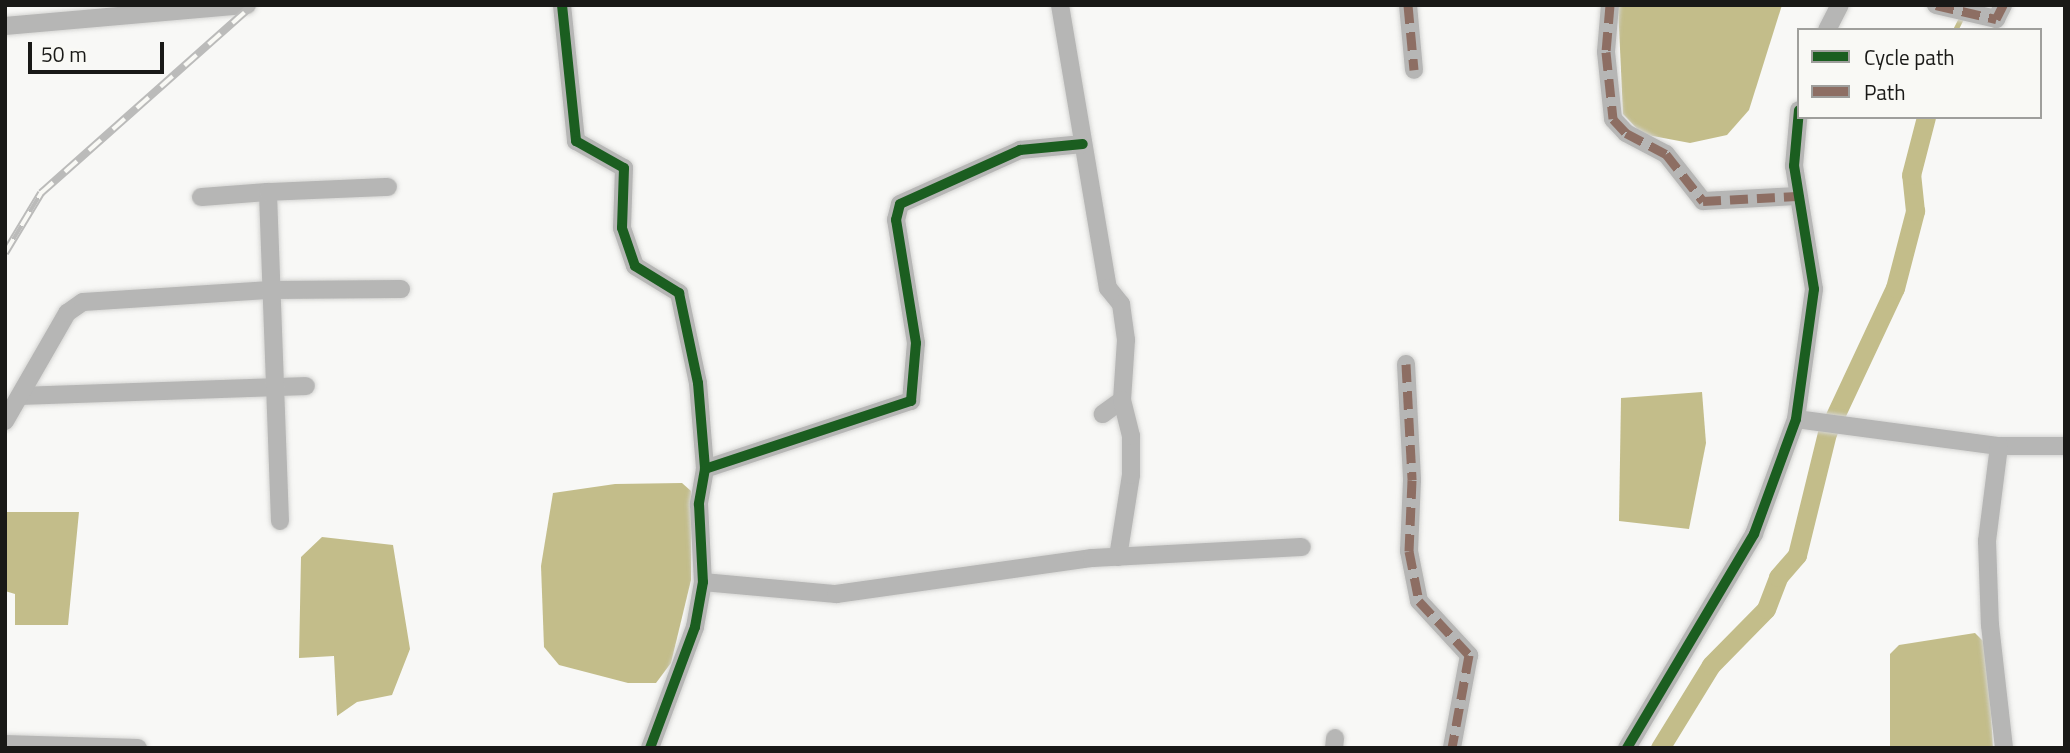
<!DOCTYPE html>
<style>
body{margin:0}
#map{position:relative;width:2070px;height:753px;overflow:hidden;background:#f8f8f6;font-family:"Titillium Web",sans-serif}
div>[style]{position:absolute}
.water>*{inset:0;background:#c3bd8a}
.stream>*{height:5px;margin:-2.5px;padding:0 2.5px;transform-origin:2.5px;border-radius:2.5px;background:#c3bd8a}
.canal>*{height:19px;margin:-9.5px;padding:0 9.5px;transform-origin:9.5px;border-radius:9.5px;background:#c3bd8a}
.roads{filter:drop-shadow(0 0 2px #d4d4d2) drop-shadow(0 0 2px #d4d4d2)}
.minor>*{height:18px;margin:-9px;padding:0 9px;transform-origin:9px;border-radius:9px;background:#b6b6b5}
.rail>*{height:8px;margin-top:-4px;transform-origin:0;background:repeating-linear-gradient(90deg,#f9f9f5 0 16px,#bbbbba 0 32px);box-sizing:border-box;border-block:2px solid #bbbbba}
.quiet>*{height:9px;margin-top:-4.5px;transform-origin:0;background:repeating-linear-gradient(90deg,#8d6e63 0 18px,transparent 0 27px)}
.cycleway>*{height:10px;margin:-5px;padding:0 5px;transform-origin:5px;border-radius:5px;background:#1b5e20}
span{translate:-50% -50%;white-space:nowrap;text-align:center;line-height:1.15;-webkit-text-stroke:7px #f9f9f5;paint-order:stroke}
.frame{position:absolute;inset:0;border:7px solid #191917;pointer-events:none}
.legend{position:absolute;left:1797px;top:28px;width:245px;height:91px;box-sizing:border-box;background:#f9f9f5;border:2px solid #9f9f9c;margin:0;padding:9px 12px;list-style:none;font-size:21px;color:#191917}
.legend li{display:flex;align-items:center;gap:14px;height:35px}
.legend b{width:35px;border:2px solid #9f9f9c}
.scale{position:absolute;left:28px;top:42px;width:136px;height:32px;box-sizing:border-box;border:4px solid #191917;border-top:0;padding-left:9px;font-size:21px;line-height:24px;white-space:nowrap;color:#191917;-webkit-text-stroke:5px #f9f9f5;paint-order:stroke}
</style>
<div id="map">
<div class="water">
<div style="clip-path:polygon(1618px 5px,1782px 5px,1749px 110px,1727px 135px,1690px 143px,1642px 134px,1623px 114px)"></div>
<div style="clip-path:polygon(1702px 392px,1706px 443px,1689px 529px,1619px 521px,1621px 398px)"></div>
<div style="clip-path:polygon(615px 484px,682px 483px,691px 491px,691px 580px,671px 663px,656px 683px,628px 683px,559px 665px,544px 647px,541px 566px,553px 493px)"></div>
<div style="clip-path:polygon(5px 512px,79px 512px,68px 625px,15px 625px,15px 594px,5px 591px)"></div>
<div style="clip-path:polygon(322px 537px,393px 545px,410px 649px,392px 695px,357px 702px,337px 716px,334px 656px,299px 658px,301px 557px)"></div>
<div style="clip-path:polygon(1975px 633px,1987px 645px,1993px 748px,1890px 748px,1890px 654px,1899px 645px)"></div>
</div>
<div class="stream">
<div style="left:1955px;top:30px;width:18px;rotate:-63deg"></div>
</div>
<div class="canal">
<div style="left:1660px;top:748px;width:97px;rotate:-58.4deg"></div>
<div style="left:1711px;top:665px;width:78px;rotate:-45.5deg"></div>
<div style="left:1766px;top:609px;width:34px;rotate:-69deg"></div>
<div style="left:1778px;top:577px;width:29px;rotate:-49deg"></div>
<div style="left:1797px;top:555px;width:126px;rotate:-76.2deg"></div>
<div style="left:1827px;top:433px;width:160px;rotate:-64.9deg"></div>
<div style="left:1895px;top:288px;width:80px;rotate:-75.4deg"></div>
<div style="left:1915px;top:211px;width:36px;rotate:-96deg"></div>
<div style="left:1911px;top:175px;width:60px;rotate:-75.5deg"></div>
</div>
<div class="roads">
<div class="minor">
<div style="left:562px;top:5px;width:137px;rotate:84.1deg"></div>
<div style="left:576px;top:141px;width:55px;rotate:29.4deg"></div>
<div style="left:624px;top:168px;width:60px;rotate:91.9deg"></div>
<div style="left:622px;top:228px;width:40px;rotate:71.1deg"></div>
<div style="left:635px;top:266px;width:52px;rotate:31.5deg"></div>
<div style="left:679px;top:293px;width:92px;rotate:78.1deg"></div>
<div style="left:698px;top:383px;width:86px;rotate:85.3deg"></div>
<div style="left:705px;top:469px;width:36px;rotate:100deg"></div>
<div style="left:699px;top:504px;width:78px;rotate:87.1deg"></div>
<div style="left:703px;top:582px;width:46px;rotate:100.1deg"></div>
<div style="left:695px;top:627px;width:129px;rotate:110.4deg"></div>
<div style="left:1060px;top:5px;width:287px;rotate:80.4deg"></div>
<div style="left:1108px;top:288px;width:21px;rotate:51deg"></div>
<div style="left:1121px;top:304px;width:36px;rotate:82deg"></div>
<div style="left:1126px;top:340px;width:60px;rotate:93.8deg"></div>
<div style="left:1122px;top:400px;width:24px;rotate:144deg"></div>
<div style="left:1408px;top:5px;width:65px;rotate:84.7deg"></div>
<div style="left:1610px;top:5px;width:47px;rotate:94.9deg"></div>
<div style="left:1606px;top:52px;width:67px;rotate:84deg"></div>
<div style="left:1613px;top:119px;width:19px;rotate:47deg"></div>
<div style="left:1626px;top:133px;width:45px;rotate:27.7deg"></div>
<div style="left:1666px;top:154px;width:60px;rotate:51.8deg"></div>
<div style="left:1703px;top:201px;width:94px;rotate:-3deg"></div>
<div style="left:1936px;top:5px;width:62px;rotate:13.1deg"></div>
<div style="left:1996px;top:19px;width:16px;rotate:-63deg"></div>
<div style="left:5px;top:26px;width:243px;rotate:-5deg"></div>
<div style="left:1827px;top:30px;width:28px;rotate:-63deg"></div>
<div style="left:201px;top:197px;width:67px;rotate:-4.3deg"></div>
<div style="left:1406px;top:364px;width:116px;rotate:87deg"></div>
<div style="left:1412px;top:480px;width:71px;rotate:92.4deg"></div>
<div style="left:1409px;top:551px;width:51px;rotate:78.7deg"></div>
<div style="left:1419px;top:601px;width:74px;rotate:47.2deg"></div>
<div style="left:1469px;top:655px;width:95px;rotate:100.4deg"></div>
<div style="left:21px;top:396px;width:285px;rotate:-2deg"></div>
<div style="left:1796px;top:419px;width:205px;rotate:7.6deg"></div>
<div style="left:1999px;top:446px;width:66px"></div>
<div style="left:5px;top:421px;width:125px;rotate:-60.1deg"></div>
<div style="left:67px;top:313px;width:19px;rotate:-35deg"></div>
<div style="left:83px;top:302px;width:188px;rotate:-3.7deg"></div>
<div style="left:271px;top:290px;width:130px;rotate:-0.4deg"></div>
<div style="left:1999px;top:446px;width:96px;rotate:97.2deg"></div>
<div style="left:1987px;top:541px;width:84px;rotate:88deg"></div>
<div style="left:1990px;top:625px;width:124px;rotate:83.5deg"></div>
<div style="left:705px;top:469px;width:217px;rotate:-18.3deg"></div>
<div style="left:911px;top:401px;width:58px;rotate:-85.1deg"></div>
<div style="left:916px;top:343px;width:125px;rotate:-99.2deg"></div>
<div style="left:896px;top:220px;width:16px;rotate:-76deg"></div>
<div style="left:900px;top:204px;width:132px;rotate:-24.2deg"></div>
<div style="left:1020px;top:150px;width:63px;rotate:-5.4deg"></div>
<div style="left:280px;top:521px;width:329px;rotate:-92.1deg"></div>
<div style="left:268px;top:192px;width:120px;rotate:-2.4deg"></div>
<div style="left:1118px;top:557px;width:83px;rotate:-81deg"></div>
<div style="left:1131px;top:475px;width:39px;rotate:-90deg"></div>
<div style="left:1131px;top:436px;width:37px;rotate:-104deg"></div>
<div style="left:703px;top:582px;width:134px;rotate:5.2deg"></div>
<div style="left:836px;top:594px;width:259px;rotate:-8deg"></div>
<div style="left:1092px;top:558px;width:210px;rotate:-3deg"></div>
<div style="left:5px;top:744px;width:133px;rotate:1.7deg"></div>
<div style="left:1334px;top:748px;width:10px;rotate:-84deg"></div>
<div style="left:1627px;top:748px;width:249px;rotate:-59.3deg"></div>
<div style="left:1754px;top:534px;width:122px;rotate:-69.9deg"></div>
<div style="left:1796px;top:419px;width:131px;rotate:-82.1deg"></div>
<div style="left:1814px;top:289px;width:125px;rotate:-99.2deg"></div>
<div style="left:1794px;top:166px;width:56px;rotate:-84.9deg"></div>
</div>
</div>
<div class="rail">
<div style="left:5px;top:253px;width:70px;rotate:-59deg"></div>
<div style="left:41px;top:193px;width:283px;rotate:-41.6deg"></div>
</div>
<div class="quiet">
<div style="left:1408px;top:5px;width:65px;rotate:84.7deg"></div>
<div style="left:1610px;top:5px;width:47px;rotate:94.9deg"></div>
<div style="left:1606px;top:52px;width:67px;rotate:84deg"></div>
<div style="left:1613px;top:119px;width:19px;rotate:47deg"></div>
<div style="left:1626px;top:133px;width:45px;rotate:27.7deg"></div>
<div style="left:1666px;top:154px;width:60px;rotate:51.8deg"></div>
<div style="left:1703px;top:201px;width:94px;rotate:-3deg"></div>
<div style="left:1936px;top:5px;width:62px;rotate:13.1deg"></div>
<div style="left:1996px;top:19px;width:16px;rotate:-63deg"></div>
<div style="left:1406px;top:364px;width:116px;rotate:87deg"></div>
<div style="left:1412px;top:480px;width:71px;rotate:92.4deg"></div>
<div style="left:1409px;top:551px;width:51px;rotate:78.7deg"></div>
<div style="left:1419px;top:601px;width:74px;rotate:47.2deg"></div>
<div style="left:1469px;top:655px;width:95px;rotate:100.4deg"></div>
</div>
<div class="cycleway">
<div style="left:562px;top:5px;width:137px;rotate:84.1deg"></div>
<div style="left:576px;top:141px;width:55px;rotate:29.4deg"></div>
<div style="left:624px;top:168px;width:60px;rotate:91.9deg"></div>
<div style="left:622px;top:228px;width:40px;rotate:71.1deg"></div>
<div style="left:635px;top:266px;width:52px;rotate:31.5deg"></div>
<div style="left:679px;top:293px;width:92px;rotate:78.1deg"></div>
<div style="left:698px;top:383px;width:86px;rotate:85.3deg"></div>
<div style="left:705px;top:469px;width:36px;rotate:100deg"></div>
<div style="left:699px;top:504px;width:78px;rotate:87.1deg"></div>
<div style="left:703px;top:582px;width:46px;rotate:100.1deg"></div>
<div style="left:695px;top:627px;width:129px;rotate:110.4deg"></div>
<div style="left:705px;top:469px;width:217px;rotate:-18.3deg"></div>
<div style="left:911px;top:401px;width:58px;rotate:-85.1deg"></div>
<div style="left:916px;top:343px;width:125px;rotate:-99.2deg"></div>
<div style="left:896px;top:220px;width:16px;rotate:-76deg"></div>
<div style="left:900px;top:204px;width:132px;rotate:-24.2deg"></div>
<div style="left:1020px;top:150px;width:63px;rotate:-5.4deg"></div>
<div style="left:1627px;top:748px;width:249px;rotate:-59.3deg"></div>
<div style="left:1754px;top:534px;width:122px;rotate:-69.9deg"></div>
<div style="left:1796px;top:419px;width:131px;rotate:-82.1deg"></div>
<div style="left:1814px;top:289px;width:125px;rotate:-99.2deg"></div>
<div style="left:1794px;top:166px;width:56px;rotate:-84.9deg"></div>
</div>
<div class="frame"></div>
<ul class="legend">
<li><b style="height:9px;background:#1b5e20"></b>Cycle path</li>
<li><b style="height:9px;background:#8d6e63"></b>Path</li>
</ul>
<div class="scale">50 m</div>
</div>
